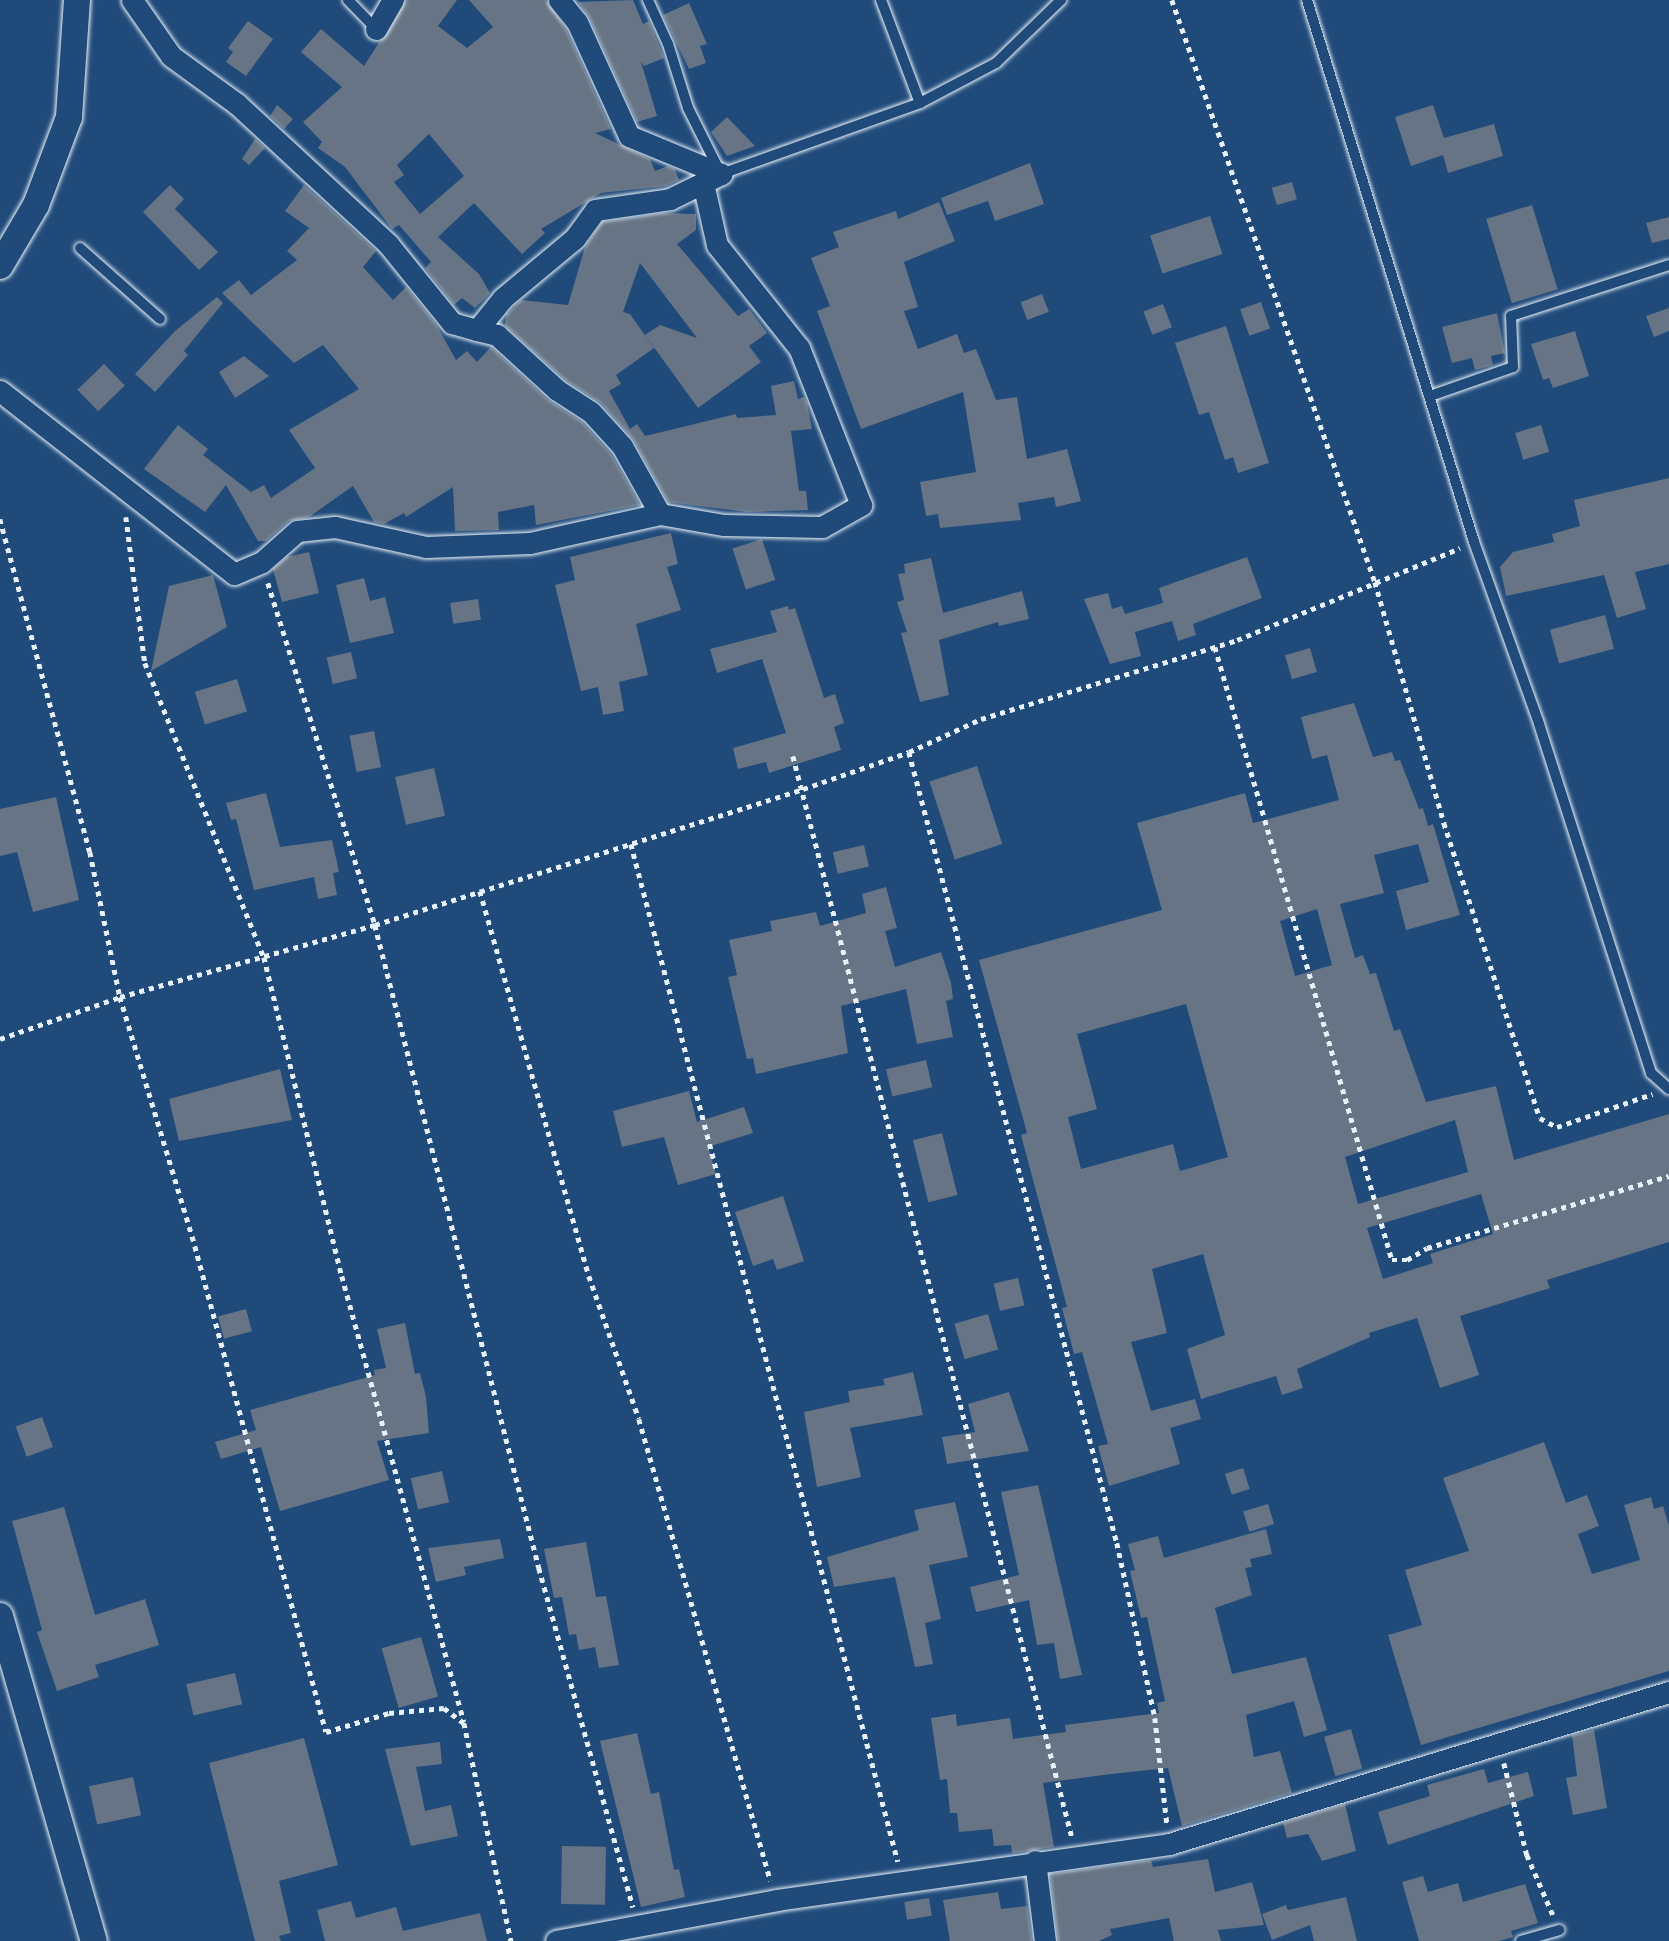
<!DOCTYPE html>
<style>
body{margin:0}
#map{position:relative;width:1669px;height:1941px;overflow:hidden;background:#1f4a7a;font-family:Dekko,sans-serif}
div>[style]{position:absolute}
.building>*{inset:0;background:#667485;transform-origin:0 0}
.path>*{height:4.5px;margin-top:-2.25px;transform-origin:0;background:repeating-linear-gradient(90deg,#e8f1f8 0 5px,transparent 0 10px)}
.roads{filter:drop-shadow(0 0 2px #e8f1f8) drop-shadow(0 0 2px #e8f1f8)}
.service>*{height:10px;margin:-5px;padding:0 5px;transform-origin:5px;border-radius:5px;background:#1f4a7a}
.minor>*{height:21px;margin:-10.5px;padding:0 10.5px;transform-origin:10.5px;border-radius:10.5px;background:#1f4a7a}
.tertiary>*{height:26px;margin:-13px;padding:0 13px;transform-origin:13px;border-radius:13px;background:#1f4a7a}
span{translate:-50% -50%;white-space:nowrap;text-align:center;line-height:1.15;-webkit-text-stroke:7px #1f4a7a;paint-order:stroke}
</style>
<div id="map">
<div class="building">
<div style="clip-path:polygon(evenodd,406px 0,457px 0,438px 26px,467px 48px,493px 27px,469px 0,546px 0,566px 29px,611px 129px,595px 133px,650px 159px,655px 171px,668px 166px,675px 169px,679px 180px,666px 186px,601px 193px,541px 229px,545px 233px,522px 254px,474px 203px,438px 237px,479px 274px,490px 293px,475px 308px,462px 298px,454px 305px,425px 268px,431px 262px,399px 225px,392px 229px,345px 167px,318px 148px,322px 142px,303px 122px,342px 87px,301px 52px,321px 29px,364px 66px,406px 0,429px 134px,464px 176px,420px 214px,394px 182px,404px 175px,397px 165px,429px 134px)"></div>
<div style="clip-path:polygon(633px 0,643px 24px,649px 21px,664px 58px,644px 66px,641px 62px,657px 116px,637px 122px,589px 17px,578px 2px)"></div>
<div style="clip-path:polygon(689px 3px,707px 44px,700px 46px,706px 63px,689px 69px,663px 15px)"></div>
<div style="clip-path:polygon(248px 21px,273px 39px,246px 76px,226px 62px,233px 52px,228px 48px)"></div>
<div style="clip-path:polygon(277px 105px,293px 119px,284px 129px,270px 116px)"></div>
<div style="clip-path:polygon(1433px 105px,1444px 138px,1494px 124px,1503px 156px,1448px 173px,1443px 155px,1411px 166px,1395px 117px)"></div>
<div style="clip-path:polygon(727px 117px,755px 146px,727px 156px,711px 132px)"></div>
<div style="clip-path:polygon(255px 139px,265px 148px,249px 165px,242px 159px)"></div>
<div style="clip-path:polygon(1030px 163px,1044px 204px,995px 221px,988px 201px,947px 215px,941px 198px)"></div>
<div style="left:1292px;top:182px;width:18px;height:21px;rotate:74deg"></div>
<div style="clip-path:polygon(170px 185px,184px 199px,175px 209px,218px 252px,199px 270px,143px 212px)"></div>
<div style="clip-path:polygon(304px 185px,376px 251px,363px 267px,393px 300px,406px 287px,436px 324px,456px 360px,467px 351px,477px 362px,491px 347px,548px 400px,582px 422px,611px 454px,640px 505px,536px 525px,534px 505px,498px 512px,499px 530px,455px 531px,453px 487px,406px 517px,404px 513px,384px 524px,374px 522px,353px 486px,309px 517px,289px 521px,266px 541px,258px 541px,226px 485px,205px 512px,144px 469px,178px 425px,208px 449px,203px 455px,251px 492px,264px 485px,271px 498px,315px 468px,289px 430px,359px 389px,323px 345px,294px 363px,222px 293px,239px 280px,251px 295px,297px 260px,287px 251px,309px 228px,285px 211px)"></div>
<div style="clip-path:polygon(939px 202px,955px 241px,904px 262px,918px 307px,904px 311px,918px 349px,957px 334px,964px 353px,976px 349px,996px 400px,1017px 397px,1027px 459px,1067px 449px,1081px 501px,1056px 507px,1054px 497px,1018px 503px,1021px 520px,940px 528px,938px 514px,926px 516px,920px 482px,976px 472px,963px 392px,861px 429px,817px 311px,830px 306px,811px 258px,839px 247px,833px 232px,896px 211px,898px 219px)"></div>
<div style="left:1532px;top:205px;width:88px;height:48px;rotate:73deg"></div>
<div style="clip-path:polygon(663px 213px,696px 214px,696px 230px,677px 244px,738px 316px,749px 309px,767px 333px,749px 346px,761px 362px,698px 408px,645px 335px,660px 325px,697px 338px,640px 263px,623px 312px,630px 314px,654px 348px,616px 375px,621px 384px,609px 391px,630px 429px,637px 424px,645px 436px,736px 414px,737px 418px,776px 415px,771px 386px,794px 381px,798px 399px,804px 397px,807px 403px,812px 429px,791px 431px,799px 491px,806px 491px,808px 510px,747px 512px,668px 502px,633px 439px,601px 403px,565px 380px,505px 325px,506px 315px,521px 300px,568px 305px,585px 247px,602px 222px)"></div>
<div style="left:1210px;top:216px;width:40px;height:63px;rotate:72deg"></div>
<div style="clip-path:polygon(1669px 217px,1669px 239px,1652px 243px,1646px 223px)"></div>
<div style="left:1042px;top:294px;width:19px;height:23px;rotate:69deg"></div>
<div style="clip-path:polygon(217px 297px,223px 303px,184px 351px,188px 355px,155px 392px,135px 374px,175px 331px)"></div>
<div style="left:1261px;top:302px;width:28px;height:22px;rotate:71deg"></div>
<div style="left:1163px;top:304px;width:25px;height:21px;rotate:69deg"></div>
<div style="clip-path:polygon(1669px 308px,1669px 331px,1654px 337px,1646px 316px)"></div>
<div style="clip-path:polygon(1497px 313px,1505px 353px,1491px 356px,1493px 365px,1475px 370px,1472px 358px,1452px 363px,1442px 327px)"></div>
<div style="clip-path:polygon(1226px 326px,1269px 463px,1238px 473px,1233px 457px,1225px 460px,1209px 412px,1199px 415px,1175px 343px)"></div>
<div style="clip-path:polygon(1575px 331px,1589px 376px,1553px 388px,1549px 378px,1543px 380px,1531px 344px)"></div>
<div style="clip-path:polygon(244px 356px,269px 376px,235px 398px,219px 372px)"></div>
<div style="left:104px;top:364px;width:30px;height:37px;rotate:46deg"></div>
<div style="left:1541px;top:425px;width:28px;height:27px;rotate:73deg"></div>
<div style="clip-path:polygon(1669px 478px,1669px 564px,1635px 572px,1646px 609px,1617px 618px,1604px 575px,1506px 596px,1500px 567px,1513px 552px,1554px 542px,1552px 534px,1580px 526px,1574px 500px)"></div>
<div style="clip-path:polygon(671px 533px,678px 564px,667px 567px,681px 610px,636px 624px,648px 675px,619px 682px,624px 711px,603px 715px,598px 687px,581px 691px,555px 585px,575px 580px,570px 557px)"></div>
<div style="left:762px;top:539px;width:43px;height:31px;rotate:72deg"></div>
<div style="clip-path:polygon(309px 552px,319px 593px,282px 602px,273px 569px,287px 557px)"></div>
<div style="clip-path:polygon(1247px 557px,1262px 598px,1193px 624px,1196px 635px,1178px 641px,1172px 621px,1135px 632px,1141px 656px,1110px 664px,1084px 599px,1108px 593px,1112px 609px,1122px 606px,1125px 614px,1163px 603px,1159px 588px)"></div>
<div style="clip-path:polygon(931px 558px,943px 613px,1022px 591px,1029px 619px,999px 626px,998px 622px,939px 640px,949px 695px,920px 702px,901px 633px,907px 632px,897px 602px,904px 600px,898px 574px,905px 573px,904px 564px)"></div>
<div style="clip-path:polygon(213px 575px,227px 627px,151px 671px,169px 586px)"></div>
<div style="clip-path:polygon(364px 578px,370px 601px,385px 597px,394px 633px,350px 643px,336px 585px)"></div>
<div style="left:478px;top:599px;width:21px;height:28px;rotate:82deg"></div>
<div style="clip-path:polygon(788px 606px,789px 610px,795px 608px,824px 698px,835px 694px,844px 723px,834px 727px,841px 750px,769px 773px,766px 762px,738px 769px,733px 748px,786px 733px,762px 659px,717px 673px,710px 649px,777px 632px,770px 611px)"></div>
<div style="left:1605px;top:615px;width:35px;height:57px;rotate:75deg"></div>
<div style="left:1310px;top:648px;width:25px;height:26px;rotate:74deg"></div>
<div style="left:351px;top:652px;width:27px;height:25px;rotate:77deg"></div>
<div style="left:237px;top:679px;width:34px;height:44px;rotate:73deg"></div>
<div style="clip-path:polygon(evenodd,1354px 703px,1373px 757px,1392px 752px,1395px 761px,1400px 760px,1419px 809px,1423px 808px,1428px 826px,1433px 824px,1460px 915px,1406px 930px,1396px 891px,1429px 882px,1418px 844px,1374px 855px,1384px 893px,1340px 904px,1355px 958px,1363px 955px,1370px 974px,1376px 973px,1394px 1031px,1400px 1029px,1426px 1102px,1496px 1086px,1514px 1160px,1669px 1114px,1669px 1242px,1547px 1280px,1550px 1288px,1460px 1316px,1479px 1375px,1440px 1388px,1417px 1318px,1369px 1333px,1370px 1337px,1297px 1369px,1303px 1388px,1282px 1395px,1276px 1376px,1201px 1399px,1187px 1349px,1225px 1335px,1203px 1254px,1152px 1269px,1167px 1333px,1131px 1342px,1151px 1411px,1195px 1399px,1201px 1419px,1170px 1428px,1180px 1464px,1109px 1486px,1098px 1446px,1108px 1444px,1082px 1352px,1074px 1354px,1062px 1308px,1067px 1307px,1021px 1135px,1027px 1133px,979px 960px,1162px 910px,1137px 823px,1245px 793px,1253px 823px,1339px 800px,1327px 755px,1312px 759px,1301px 717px,1354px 703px,1317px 909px,1332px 965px,1295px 976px,1280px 921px,1317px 909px,1354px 703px,1186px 1004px,1228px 1157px,1180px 1171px,1173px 1144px,1081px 1169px,1068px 1117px,1097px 1109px,1077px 1034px,1186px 1004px,1354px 703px,1455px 1120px,1468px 1172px,1358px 1204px,1345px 1157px,1455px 1120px,1354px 703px,1481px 1194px,1493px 1234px,1430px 1254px,1433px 1263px,1383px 1279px,1367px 1228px,1481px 1194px)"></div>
<div style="left:374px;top:731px;width:37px;height:25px;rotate:79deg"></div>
<div style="left:977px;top:766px;width:82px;height:50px;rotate:72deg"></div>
<div style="left:434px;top:768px;width:49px;height:40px;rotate:77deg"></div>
<div style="clip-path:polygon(266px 793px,280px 847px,332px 840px,339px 872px,333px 873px,337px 895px,318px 899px,314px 877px,254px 890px,236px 819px,231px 820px,226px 803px)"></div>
<div style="clip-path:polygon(56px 797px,79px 900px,33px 912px,17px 852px,0 856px,0 809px)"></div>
<div style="left:864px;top:845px;width:22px;height:32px;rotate:77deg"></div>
<div style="clip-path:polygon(886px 887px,897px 928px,885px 931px,895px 967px,941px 952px,951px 983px,953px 999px,946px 1001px,953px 1037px,917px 1044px,906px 989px,841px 1006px,848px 1053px,756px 1074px,753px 1058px,747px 1059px,728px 977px,737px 975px,729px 940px,772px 931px,770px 921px,816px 912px,820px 926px,866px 913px,862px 894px)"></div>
<div style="left:926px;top:1060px;width:28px;height:41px;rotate:77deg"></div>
<div style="clip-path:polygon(280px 1069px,292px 1120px,179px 1141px,169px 1099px)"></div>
<div style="clip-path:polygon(689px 1091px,697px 1122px,744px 1107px,753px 1133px,708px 1147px,716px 1174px,678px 1185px,664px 1137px,622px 1147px,613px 1111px)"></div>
<div style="left:942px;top:1133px;width:64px;height:30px;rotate:76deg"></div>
<div style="clip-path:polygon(783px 1196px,804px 1261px,777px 1270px,773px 1259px,753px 1266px,735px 1212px)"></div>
<div style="left:1018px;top:1278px;width:28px;height:25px;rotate:77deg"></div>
<div style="left:246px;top:1309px;width:23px;height:29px;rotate:75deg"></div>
<div style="left:988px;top:1314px;width:37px;height:35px;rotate:74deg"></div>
<div style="clip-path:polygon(405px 1323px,415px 1374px,420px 1373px,426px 1397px,429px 1433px,377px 1441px,389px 1480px,280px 1511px,261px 1447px,221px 1459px,215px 1442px,256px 1430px,250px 1410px,375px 1375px,374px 1370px,386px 1368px,377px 1329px)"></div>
<div style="clip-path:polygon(913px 1372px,923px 1415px,850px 1428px,861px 1477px,817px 1487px,804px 1412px,850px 1402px,848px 1391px,885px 1385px,883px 1379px)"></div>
<div style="clip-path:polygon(1009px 1392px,1029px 1451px,947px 1464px,942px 1437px,975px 1432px,968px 1404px)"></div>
<div style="left:42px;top:1417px;width:32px;height:28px;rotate:70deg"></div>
<div style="clip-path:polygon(1544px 1442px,1566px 1503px,1587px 1495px,1599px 1526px,1578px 1534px,1592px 1574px,1640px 1560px,1624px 1505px,1651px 1497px,1654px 1509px,1663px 1506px,1669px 1526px,1669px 1671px,1421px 1745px,1388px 1635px,1422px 1625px,1405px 1570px,1469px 1551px,1443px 1478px)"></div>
<div style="left:1243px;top:1468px;width:22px;height:19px;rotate:72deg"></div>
<div style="left:442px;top:1471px;width:32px;height:32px;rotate:77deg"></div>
<div style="clip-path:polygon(1038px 1485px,1082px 1675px,1060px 1679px,1054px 1643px,1037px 1645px,1029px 1600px,976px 1612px,970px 1587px,1019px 1575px,1001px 1492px)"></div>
<div style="clip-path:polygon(955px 1502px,968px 1557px,929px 1565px,941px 1619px,925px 1623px,933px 1664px,915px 1667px,895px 1577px,834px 1587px,827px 1557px,919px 1530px,914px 1510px)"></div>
<div style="left:1268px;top:1504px;width:21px;height:26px;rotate:73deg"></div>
<div style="clip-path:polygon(64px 1507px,95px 1615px,145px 1599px,159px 1645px,95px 1665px,99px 1677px,57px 1691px,37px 1632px,42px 1630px,12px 1521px)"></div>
<div style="clip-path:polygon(1266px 1529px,1272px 1554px,1250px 1559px,1252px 1567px,1245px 1568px,1252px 1595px,1215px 1608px,1232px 1674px,1306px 1657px,1327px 1730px,1304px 1737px,1294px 1701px,1246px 1715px,1254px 1757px,1280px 1751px,1292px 1793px,1182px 1826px,1168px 1768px,1111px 1774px,1043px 1783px,1054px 1847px,1012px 1853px,1011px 1845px,994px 1846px,992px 1829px,959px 1832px,957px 1813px,950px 1813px,947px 1779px,940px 1780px,931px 1718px,956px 1714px,957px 1726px,1010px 1718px,1013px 1739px,1066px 1732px,1065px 1725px,1159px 1713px,1157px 1703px,1165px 1701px,1147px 1617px,1141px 1618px,1130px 1571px,1135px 1570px,1128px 1544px,1158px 1536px,1164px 1558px)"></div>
<div style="clip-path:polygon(500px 1539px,504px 1558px,464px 1567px,466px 1575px,436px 1582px,428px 1548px)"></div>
<div style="clip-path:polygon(586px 1542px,596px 1597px,606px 1596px,619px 1665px,599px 1668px,595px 1647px,579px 1650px,576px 1634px,569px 1635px,562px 1597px,554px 1598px,544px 1549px)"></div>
<div style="left:421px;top:1637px;width:62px;height:41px;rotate:74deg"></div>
<div style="left:235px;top:1673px;width:32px;height:50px;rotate:77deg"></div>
<div style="left:1351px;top:1729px;width:41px;height:28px;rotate:74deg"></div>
<div style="clip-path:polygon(1594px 1730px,1607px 1808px,1573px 1815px,1566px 1778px,1577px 1776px,1572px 1735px)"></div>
<div style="clip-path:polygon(637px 1733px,651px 1794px,659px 1792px,674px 1870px,679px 1869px,685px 1897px,641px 1907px,600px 1741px)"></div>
<div style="clip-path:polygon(304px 1738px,338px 1865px,279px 1881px,291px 1933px,279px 1936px,281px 1941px,255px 1941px,209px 1763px)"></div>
<div style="clip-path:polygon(440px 1742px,442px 1764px,416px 1767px,425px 1811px,451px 1805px,458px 1836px,411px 1846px,385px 1749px)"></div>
<div style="clip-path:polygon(1484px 1769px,1488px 1783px,1528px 1772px,1534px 1796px,1388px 1845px,1378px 1812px,1430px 1796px,1427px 1785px)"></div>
<div style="left:133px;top:1777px;width:39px;height:45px;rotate:78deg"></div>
<div style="clip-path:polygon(1345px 1804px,1356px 1851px,1322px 1861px,1308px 1834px,1287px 1838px,1283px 1823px)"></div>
<div style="left:562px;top:1846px;width:44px;height:58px;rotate:1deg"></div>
<div style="clip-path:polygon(1208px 1859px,1215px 1892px,1252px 1882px,1264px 1925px,1218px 1930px,1221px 1941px,1174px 1941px,1169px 1918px,1110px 1929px,1112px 1935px,1099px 1941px,1058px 1941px,1050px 1874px,1151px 1860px,1153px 1867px)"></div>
<div style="clip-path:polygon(1423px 1876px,1428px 1892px,1458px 1883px,1463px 1902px,1525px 1884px,1538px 1923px,1511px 1931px,1513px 1937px,1499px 1941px,1419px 1941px,1402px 1882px)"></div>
<div style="clip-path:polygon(998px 1892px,1001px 1909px,1027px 1906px,1032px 1941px,950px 1941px,943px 1900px)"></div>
<div style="clip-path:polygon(1346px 1897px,1357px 1941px,1314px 1941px,1310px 1925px,1272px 1940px,1262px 1914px,1286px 1905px,1288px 1910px)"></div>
<div style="left:929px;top:1898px;width:18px;height:25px;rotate:81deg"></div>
<div style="clip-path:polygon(351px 1901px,356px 1918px,396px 1907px,403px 1931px,480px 1913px,487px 1941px,325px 1941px,317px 1910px)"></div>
</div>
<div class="path">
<div style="left:1172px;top:0;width:616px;rotate:70.77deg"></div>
<div style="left:1375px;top:582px;width:251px;rotate:74deg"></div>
<div style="left:1444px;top:823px;width:310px;rotate:72deg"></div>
<div style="left:1540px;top:1118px;width:19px;rotate:28deg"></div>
<div style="left:1557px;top:1127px;width:101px;rotate:-19.2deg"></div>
<div style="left:126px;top:517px;width:147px;rotate:82.6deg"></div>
<div style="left:145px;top:663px;width:317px;rotate:68deg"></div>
<div style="left:264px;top:957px;width:328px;rotate:76.3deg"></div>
<div style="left:342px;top:1276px;width:462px;rotate:74.7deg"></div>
<div style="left:0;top:519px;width:345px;rotate:74.9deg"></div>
<div style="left:90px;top:852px;width:148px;rotate:78.3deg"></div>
<div style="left:120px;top:997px;width:260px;rotate:73.2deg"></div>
<div style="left:195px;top:1246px;width:503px;rotate:74.91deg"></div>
<div style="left:326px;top:1732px;width:66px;rotate:-16.8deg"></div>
<div style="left:389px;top:1713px;width:55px;rotate:-5.2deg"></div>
<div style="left:444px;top:1708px;width:25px;rotate:37deg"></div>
<div style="left:464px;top:1723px;width:223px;rotate:77.8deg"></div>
<div style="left:268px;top:583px;width:358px;rotate:72.6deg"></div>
<div style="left:375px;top:925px;width:664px;rotate:75.69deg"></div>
<div style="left:539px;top:1568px;width:352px;rotate:74.5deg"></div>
<div style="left:1215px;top:647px;width:638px;rotate:73.89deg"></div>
<div style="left:1392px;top:1260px;width:15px"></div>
<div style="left:1407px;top:1260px;width:23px;rotate:-31deg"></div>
<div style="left:1427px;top:1248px;width:252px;rotate:-16.6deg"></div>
<div style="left:909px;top:752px;width:818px;rotate:75.27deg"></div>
<div style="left:1117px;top:1543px;width:179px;rotate:77.7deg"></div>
<div style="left:1155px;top:1718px;width:106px;rotate:83.5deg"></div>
<div style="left:793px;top:756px;width:1116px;rotate:75.53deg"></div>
<div style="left:631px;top:844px;width:1052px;rotate:75.3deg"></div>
<div style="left:480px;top:891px;width:400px;rotate:74.2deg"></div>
<div style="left:589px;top:1276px;width:151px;rotate:70.7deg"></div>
<div style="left:639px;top:1419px;width:480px;rotate:74.1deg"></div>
<div style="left:0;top:1039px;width:127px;rotate:-19.3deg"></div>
<div style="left:120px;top:997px;width:265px;rotate:-15.8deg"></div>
<div style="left:375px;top:925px;width:449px;rotate:-17.6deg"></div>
<div style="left:803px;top:789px;width:112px;rotate:-19.2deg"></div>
<div style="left:909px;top:752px;width:79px;rotate:-24.6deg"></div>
<div style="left:981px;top:719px;width:268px;rotate:-17.1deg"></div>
<div style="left:1237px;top:640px;width:241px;rotate:-22.4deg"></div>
<div style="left:1504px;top:1763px;width:95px;rotate:76deg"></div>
<div style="left:1527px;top:1855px;width:68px;rotate:66.5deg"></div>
</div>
<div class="roads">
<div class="service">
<div style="left:348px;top:0;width:40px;rotate:46deg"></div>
<div style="left:648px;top:0;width:48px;rotate:65.6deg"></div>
<div style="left:668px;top:44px;width:67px;rotate:72.6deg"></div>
<div style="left:688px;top:108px;width:74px;rotate:63.4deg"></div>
<div style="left:721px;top:174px;width:211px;rotate:-19.6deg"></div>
<div style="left:920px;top:103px;width:86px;rotate:-27.8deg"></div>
<div style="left:996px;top:63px;width:91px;rotate:-44.1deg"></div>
<div style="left:881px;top:0;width:110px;rotate:69.3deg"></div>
<div style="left:1307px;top:0;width:567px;rotate:72.87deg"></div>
<div style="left:1474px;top:542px;width:193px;rotate:70.3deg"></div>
<div style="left:1539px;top:724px;width:367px;rotate:72.2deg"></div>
<div style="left:1651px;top:1073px;width:24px;rotate:42deg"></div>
<div style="left:80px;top:248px;width:107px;rotate:41.6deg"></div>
<div style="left:1430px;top:396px;width:88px;rotate:-19.3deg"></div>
<div style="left:1513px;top:367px;width:51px;rotate:-92.2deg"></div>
<div style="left:1511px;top:316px;width:166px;rotate:-17.9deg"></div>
<div style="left:1521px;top:1941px;width:40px;rotate:-16deg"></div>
</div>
<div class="minor">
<div style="left:132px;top:0;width:68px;rotate:55.1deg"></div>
<div style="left:171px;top:56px;width:82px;rotate:36deg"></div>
<div style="left:237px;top:104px;width:206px;rotate:42.8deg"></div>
<div style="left:388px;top:244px;width:102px;rotate:51deg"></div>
<div style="left:452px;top:323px;width:26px;rotate:16deg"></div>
<div style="left:477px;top:330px;width:41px;rotate:-50.9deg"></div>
<div style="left:503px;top:298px;width:94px;rotate:-39.8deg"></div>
<div style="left:575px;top:238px;width:34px;rotate:-54deg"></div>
<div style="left:595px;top:210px;width:76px;rotate:-8.3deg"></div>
<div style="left:670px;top:199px;width:57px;rotate:-26.1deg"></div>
<div style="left:559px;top:0;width:28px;rotate:51deg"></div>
<div style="left:577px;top:22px;width:125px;rotate:65.5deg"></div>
<div style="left:629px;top:136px;width:100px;rotate:22.4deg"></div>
<div style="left:376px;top:29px;width:34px;rotate:-60deg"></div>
<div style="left:477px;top:330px;width:21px;rotate:14deg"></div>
<div style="left:497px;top:335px;width:81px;rotate:42.5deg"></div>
<div style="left:557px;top:390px;width:40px;rotate:32.9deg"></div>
<div style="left:591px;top:412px;width:46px;rotate:47.6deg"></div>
<div style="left:622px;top:446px;width:78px;rotate:60.8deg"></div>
<div style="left:0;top:391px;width:297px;rotate:38deg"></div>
<div style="left:234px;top:574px;width:30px;rotate:-23deg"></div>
<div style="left:262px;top:562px;width:47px;rotate:-41.5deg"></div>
<div style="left:297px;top:531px;width:38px;rotate:-6deg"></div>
<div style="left:335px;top:527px;width:93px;rotate:12.4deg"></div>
<div style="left:426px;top:547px;width:104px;rotate:-2.2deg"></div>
<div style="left:530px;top:543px;width:133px;rotate:-12.6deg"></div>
<div style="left:660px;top:514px;width:65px;rotate:9.8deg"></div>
<div style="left:724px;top:525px;width:98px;rotate:1.2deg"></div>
<div style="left:822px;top:527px;width:45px;rotate:-29.4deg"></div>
<div style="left:861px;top:505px;width:169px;rotate:-111.5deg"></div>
<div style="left:799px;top:348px;width:132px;rotate:-128.5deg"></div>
<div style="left:717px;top:245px;width:64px;rotate:-102.7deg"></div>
<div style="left:1035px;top:1861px;width:81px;rotate:82.9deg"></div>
<div style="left:556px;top:1941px;width:225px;rotate:-10.5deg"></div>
<div style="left:777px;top:1900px;width:396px;rotate:-8.1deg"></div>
<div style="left:1169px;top:1844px;width:523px;rotate:-16.91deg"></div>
</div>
<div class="tertiary">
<div style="left:0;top:266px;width:71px;rotate:-59.5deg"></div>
<div style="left:36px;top:205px;width:94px;rotate:-69.4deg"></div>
<div style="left:69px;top:117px;width:117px;rotate:-86.1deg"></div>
<div style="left:0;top:1616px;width:338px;rotate:73.9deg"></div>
</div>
</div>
</div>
